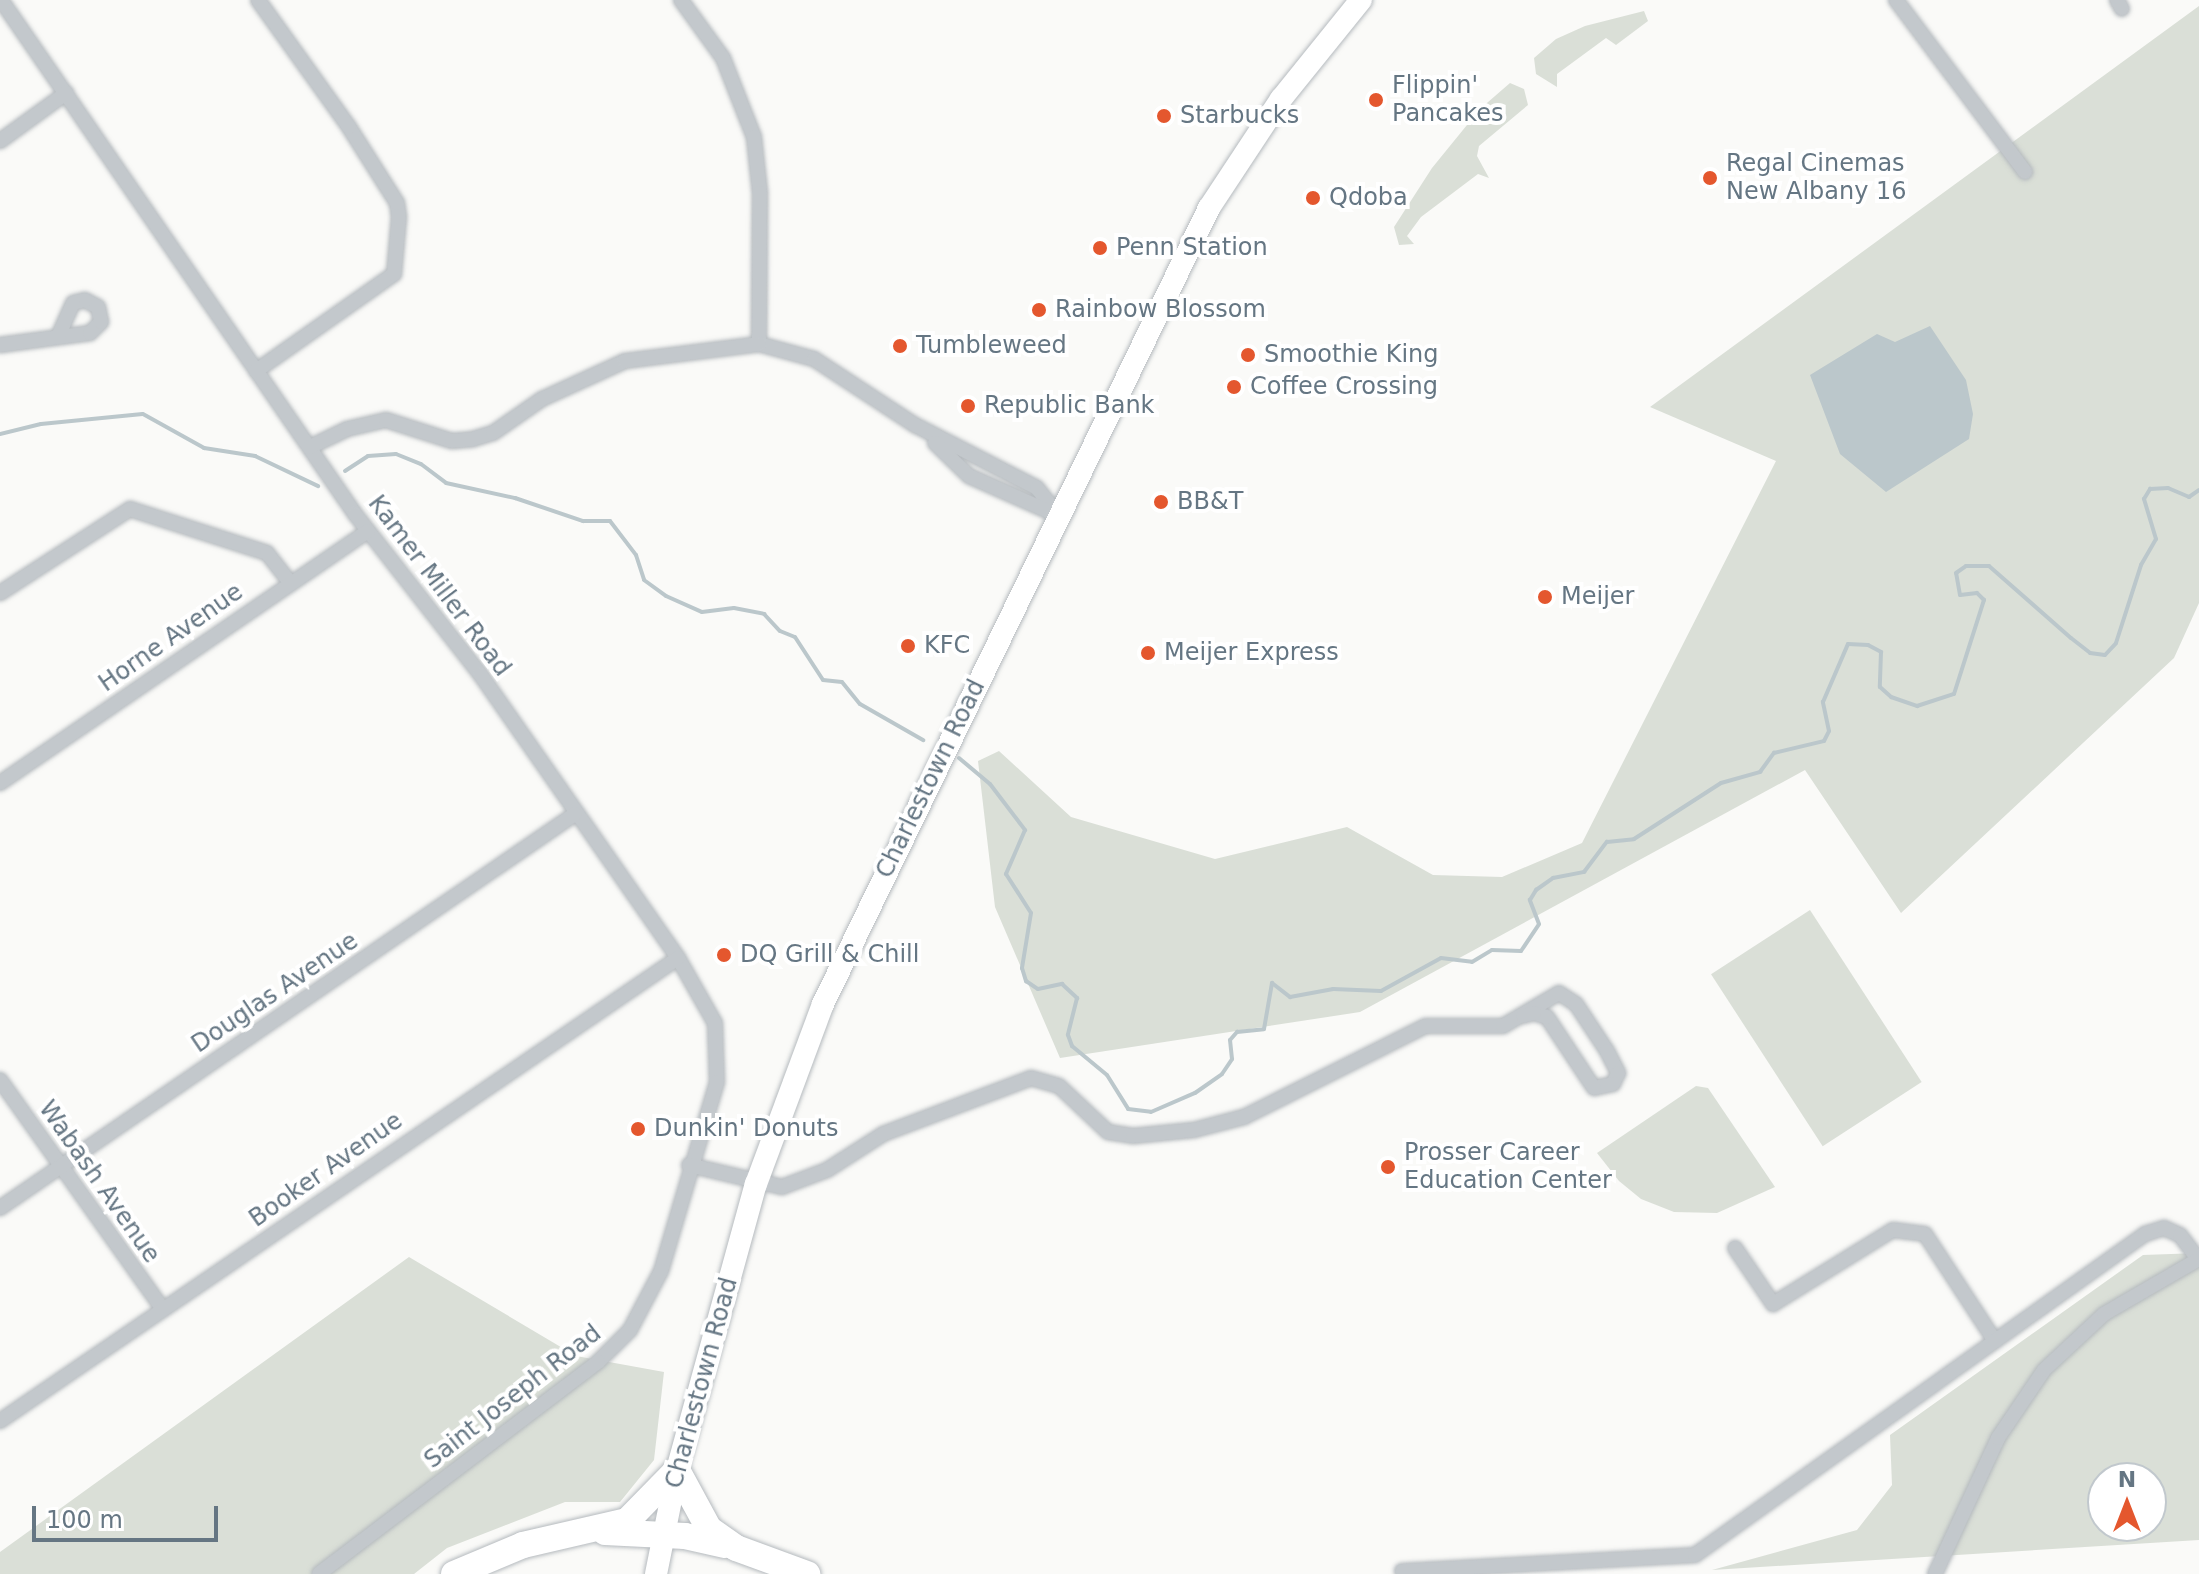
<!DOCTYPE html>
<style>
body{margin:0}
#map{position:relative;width:2199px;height:1574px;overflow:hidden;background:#fafaf8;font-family:"DejaVu Sans",sans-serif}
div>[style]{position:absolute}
.green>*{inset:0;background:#dadfd7;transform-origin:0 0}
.water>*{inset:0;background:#bbc7cb}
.stream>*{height:4px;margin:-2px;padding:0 2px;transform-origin:2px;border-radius:2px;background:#bbc7cb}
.roads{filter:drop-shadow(0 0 2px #b5babe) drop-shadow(0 0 2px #b5babe)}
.street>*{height:14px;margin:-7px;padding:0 7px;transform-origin:7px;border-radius:7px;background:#c3c8cc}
.primary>*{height:22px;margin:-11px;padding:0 11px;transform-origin:11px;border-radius:11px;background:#fff}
.highway>*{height:26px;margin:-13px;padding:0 13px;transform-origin:13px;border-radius:13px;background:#fff}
.dots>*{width:22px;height:22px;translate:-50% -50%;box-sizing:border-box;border:4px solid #fff;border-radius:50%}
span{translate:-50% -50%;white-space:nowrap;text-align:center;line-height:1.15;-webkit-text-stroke:8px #fff;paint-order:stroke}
.poi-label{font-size:24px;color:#657683}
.left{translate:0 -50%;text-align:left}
.street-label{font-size:24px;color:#657683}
.north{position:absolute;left:2087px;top:1462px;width:80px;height:80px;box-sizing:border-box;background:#fff;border:2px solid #c1c8cd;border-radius:50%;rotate:0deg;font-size:22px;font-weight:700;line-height:32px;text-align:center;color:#657683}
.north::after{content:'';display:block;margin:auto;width:28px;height:36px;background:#e4572e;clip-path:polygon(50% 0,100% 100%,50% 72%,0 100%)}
.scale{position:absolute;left:32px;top:1506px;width:186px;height:36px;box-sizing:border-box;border:4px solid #657683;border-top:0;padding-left:10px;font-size:24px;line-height:28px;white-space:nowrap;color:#657683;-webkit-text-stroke:6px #fff;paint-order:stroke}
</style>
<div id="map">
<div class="green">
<div style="clip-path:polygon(2199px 6px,2199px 603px,2174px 658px,1901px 913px,1805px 770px,1360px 1012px,1060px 1058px,995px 907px,978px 761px,999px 751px,1071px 817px,1215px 859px,1347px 827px,1433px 875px,1502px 877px,1582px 843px,1776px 461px,1650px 407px)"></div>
<div style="clip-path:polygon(1644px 11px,1648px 21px,1616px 45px,1606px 38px,1557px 74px,1557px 87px,1536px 74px,1534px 58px,1556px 39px,1585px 26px)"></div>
<div style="clip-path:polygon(1510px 83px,1524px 89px,1528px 105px,1479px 146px,1477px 156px,1489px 178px,1478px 174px,1421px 217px,1407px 236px,1414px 244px,1399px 245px,1394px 227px,1432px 168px,1480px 109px)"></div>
<div style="left:1810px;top:910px;width:205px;height:118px;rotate:57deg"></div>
<div style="clip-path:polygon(1696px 1086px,1708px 1088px,1775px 1187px,1717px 1213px,1674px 1212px,1641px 1199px,1619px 1181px,1597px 1153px)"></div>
<div style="clip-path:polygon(evenodd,2199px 1253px,2199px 1540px,1712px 1570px,1857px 1530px,1892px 1485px,1890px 1435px,2143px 1255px,2199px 1253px,2103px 1478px,2151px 1478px,2151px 1526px,2103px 1526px,2103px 1478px)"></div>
<div style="clip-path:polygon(409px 1257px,576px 1356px,664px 1372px,654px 1460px,620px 1502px,565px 1502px,447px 1548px,414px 1574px,0 1574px,0 1552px)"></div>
</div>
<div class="water">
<div style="clip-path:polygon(1930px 326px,1966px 380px,1973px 414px,1969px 439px,1886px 492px,1840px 454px,1810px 375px,1877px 334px,1895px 342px)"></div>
</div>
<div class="stream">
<div style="left:0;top:434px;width:42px;rotate:-13.7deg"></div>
<div style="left:41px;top:424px;width:102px;rotate:-5.6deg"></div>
<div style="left:143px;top:414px;width:70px;rotate:29.1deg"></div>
<div style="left:204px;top:448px;width:52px;rotate:8.9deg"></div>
<div style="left:255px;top:456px;width:70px;rotate:25.5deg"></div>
<div style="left:345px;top:471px;width:27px;rotate:-33deg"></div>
<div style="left:368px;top:456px;width:28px;rotate:-4deg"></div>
<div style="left:396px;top:454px;width:27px;rotate:22deg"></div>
<div style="left:421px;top:464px;width:31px;rotate:37deg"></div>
<div style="left:446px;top:483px;width:71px;rotate:12.3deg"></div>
<div style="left:515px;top:498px;width:72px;rotate:18.7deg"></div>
<div style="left:583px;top:521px;width:27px"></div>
<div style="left:610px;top:521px;width:43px;rotate:52.6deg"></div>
<div style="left:636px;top:555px;width:26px;rotate:72deg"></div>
<div style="left:644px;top:580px;width:27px;rotate:36deg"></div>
<div style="left:666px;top:596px;width:39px;rotate:24deg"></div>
<div style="left:702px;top:612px;width:32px;rotate:-7deg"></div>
<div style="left:734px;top:608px;width:31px;rotate:11deg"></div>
<div style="left:764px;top:614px;width:23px;rotate:47deg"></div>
<div style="left:780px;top:631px;width:16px;rotate:22deg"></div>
<div style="left:795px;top:637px;width:51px;rotate:56.9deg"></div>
<div style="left:823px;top:680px;width:19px;rotate:6deg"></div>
<div style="left:842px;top:682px;width:28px;rotate:51deg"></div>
<div style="left:860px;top:704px;width:73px;rotate:29.7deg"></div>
<div style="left:959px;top:758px;width:40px;rotate:40deg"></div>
<div style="left:990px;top:784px;width:58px;rotate:52.7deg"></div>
<div style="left:1025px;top:830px;width:48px;rotate:113.4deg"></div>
<div style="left:1006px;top:874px;width:46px;rotate:57.3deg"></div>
<div style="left:1031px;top:913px;width:56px;rotate:99.3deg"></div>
<div style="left:1022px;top:968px;width:14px;rotate:73deg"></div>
<div style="left:1026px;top:981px;width:14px;rotate:34deg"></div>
<div style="left:1038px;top:989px;width:25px;rotate:-12deg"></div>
<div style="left:1062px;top:984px;width:21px;rotate:43deg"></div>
<div style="left:1077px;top:998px;width:38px;rotate:104deg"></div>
<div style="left:1068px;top:1035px;width:12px;rotate:70deg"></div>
<div style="left:1072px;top:1046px;width:45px;rotate:39.6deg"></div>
<div style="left:1107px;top:1075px;width:40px;rotate:58deg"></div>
<div style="left:1128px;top:1109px;width:23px;rotate:7deg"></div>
<div style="left:1151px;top:1112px;width:48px;rotate:-23.4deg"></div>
<div style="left:1195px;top:1093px;width:33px;rotate:-35deg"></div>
<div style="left:1222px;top:1074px;width:18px;rotate:-56deg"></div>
<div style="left:1232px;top:1059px;width:19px;rotate:-96deg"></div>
<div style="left:1230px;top:1040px;width:11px;rotate:-49deg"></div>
<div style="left:1237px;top:1032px;width:27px;rotate:-6deg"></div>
<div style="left:1264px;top:1029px;width:47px;rotate:-80.1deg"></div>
<div style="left:1272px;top:983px;width:23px;rotate:38deg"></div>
<div style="left:1290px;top:997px;width:44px;rotate:-10.5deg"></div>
<div style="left:1333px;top:989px;width:48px;rotate:2.4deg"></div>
<div style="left:1381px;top:991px;width:68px;rotate:-28.8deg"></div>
<div style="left:1441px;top:958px;width:31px;rotate:7deg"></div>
<div style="left:1472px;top:962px;width:23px;rotate:-31deg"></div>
<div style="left:1492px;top:950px;width:29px;rotate:2deg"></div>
<div style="left:1521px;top:951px;width:32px;rotate:-56deg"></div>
<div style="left:1539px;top:924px;width:26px;rotate:-111deg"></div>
<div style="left:1530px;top:900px;width:12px;rotate:-59deg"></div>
<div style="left:1536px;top:890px;width:21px;rotate:-35deg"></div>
<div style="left:1553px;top:878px;width:32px;rotate:-11deg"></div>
<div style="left:1584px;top:872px;width:38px;rotate:-53deg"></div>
<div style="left:1607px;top:842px;width:27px;rotate:-6deg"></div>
<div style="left:1634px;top:839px;width:103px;rotate:-32.8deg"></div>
<div style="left:1721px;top:783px;width:41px;rotate:-15.8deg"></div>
<div style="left:1760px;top:772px;width:24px;rotate:-54deg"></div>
<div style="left:1774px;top:753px;width:51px;rotate:-13.5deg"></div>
<div style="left:1824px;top:741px;width:11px;rotate:-63deg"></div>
<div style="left:1829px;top:731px;width:30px;rotate:-102deg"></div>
<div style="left:1823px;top:702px;width:63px;rotate:-66.7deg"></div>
<div style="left:1848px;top:644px;width:20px;rotate:3deg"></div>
<div style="left:1868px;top:645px;width:15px;rotate:28deg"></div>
<div style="left:1881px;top:652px;width:35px;rotate:92deg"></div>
<div style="left:1880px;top:687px;width:15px;rotate:42deg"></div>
<div style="left:1891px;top:697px;width:28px;rotate:19deg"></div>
<div style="left:1917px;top:706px;width:39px;rotate:-18deg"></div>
<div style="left:1954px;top:694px;width:99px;rotate:-72.3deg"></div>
<div style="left:1984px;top:600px;width:10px;rotate:-135deg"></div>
<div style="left:1977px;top:593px;width:17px;rotate:173deg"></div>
<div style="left:1960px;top:595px;width:22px;rotate:-100deg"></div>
<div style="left:1956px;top:573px;width:12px;rotate:-35deg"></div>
<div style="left:1966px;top:566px;width:23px"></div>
<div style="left:1989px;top:566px;width:109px;rotate:41.3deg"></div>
<div style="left:2071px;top:638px;width:24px;rotate:38deg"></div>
<div style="left:2090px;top:653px;width:15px;rotate:8deg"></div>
<div style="left:2105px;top:655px;width:16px;rotate:-47deg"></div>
<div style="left:2116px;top:643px;width:82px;rotate:-72.2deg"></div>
<div style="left:2141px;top:565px;width:30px;rotate:-60deg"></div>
<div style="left:2156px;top:539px;width:42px;rotate:-106.7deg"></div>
<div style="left:2144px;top:499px;width:12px;rotate:-59deg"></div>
<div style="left:2150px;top:489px;width:18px;rotate:-3deg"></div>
<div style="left:2168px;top:488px;width:23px;rotate:23deg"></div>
<div style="left:2189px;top:497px;width:12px;rotate:-35deg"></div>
</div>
<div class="roads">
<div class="street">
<div style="left:1px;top:0;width:624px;rotate:55.44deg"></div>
<div style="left:355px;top:514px;width:203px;rotate:52deg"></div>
<div style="left:480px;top:674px;width:346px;rotate:55.1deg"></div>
<div style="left:678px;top:958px;width:75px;rotate:60.4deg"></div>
<div style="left:715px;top:1023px;width:59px;rotate:88.1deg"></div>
<div style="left:717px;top:1082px;width:197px;rotate:106.5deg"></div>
<div style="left:661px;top:1271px;width:67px;rotate:117.7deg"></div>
<div style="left:630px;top:1330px;width:45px;rotate:135deg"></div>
<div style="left:598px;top:1362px;width:350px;rotate:142.8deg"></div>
<div style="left:681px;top:0;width:72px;rotate:54.1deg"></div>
<div style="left:723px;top:58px;width:85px;rotate:68.6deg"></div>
<div style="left:754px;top:137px;width:56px;rotate:83.9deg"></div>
<div style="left:760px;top:193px;width:151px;rotate:90.4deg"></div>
<div style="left:759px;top:344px;width:57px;rotate:15.3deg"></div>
<div style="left:814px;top:359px;width:121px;rotate:33.2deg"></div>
<div style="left:915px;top:425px;width:137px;rotate:27.3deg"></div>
<div style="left:1037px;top:488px;width:36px;rotate:52deg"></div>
<div style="left:1896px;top:0;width:215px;rotate:53.1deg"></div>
<div style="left:2117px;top:0;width:10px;rotate:61deg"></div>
<div style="left:0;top:141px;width:82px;rotate:-36deg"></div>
<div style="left:0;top:345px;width:91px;rotate:-7.6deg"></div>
<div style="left:90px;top:333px;width:16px;rotate:-45deg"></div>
<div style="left:101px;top:322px;width:15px;rotate:-101deg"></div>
<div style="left:98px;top:307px;width:15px;rotate:-152deg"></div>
<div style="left:85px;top:300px;width:12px;rotate:166deg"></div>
<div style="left:73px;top:303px;width:37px;rotate:114deg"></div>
<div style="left:256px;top:371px;width:169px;rotate:-35.1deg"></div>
<div style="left:394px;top:274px;width:57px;rotate:-85deg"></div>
<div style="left:399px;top:217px;width:14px;rotate:-98deg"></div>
<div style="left:397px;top:203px;width:90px;rotate:-122.3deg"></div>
<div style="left:349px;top:127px;width:156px;rotate:-125.6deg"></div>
<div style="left:935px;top:443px;width:47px;rotate:44.1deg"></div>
<div style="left:969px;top:476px;width:98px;rotate:24deg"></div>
<div style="left:310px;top:447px;width:41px;rotate:-25.9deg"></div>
<div style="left:347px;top:429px;width:40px;rotate:-13deg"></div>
<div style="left:386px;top:420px;width:69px;rotate:17.7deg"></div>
<div style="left:452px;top:441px;width:21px;rotate:-5deg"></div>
<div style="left:473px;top:439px;width:21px;rotate:-17deg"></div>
<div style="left:493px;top:433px;width:60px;rotate:-34.8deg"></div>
<div style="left:542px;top:399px;width:91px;rotate:-24.6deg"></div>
<div style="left:625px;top:361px;width:135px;rotate:-7.2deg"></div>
<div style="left:0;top:593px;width:155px;rotate:-32.9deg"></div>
<div style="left:130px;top:509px;width:144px;rotate:17.8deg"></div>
<div style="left:267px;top:553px;width:39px;rotate:52deg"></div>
<div style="left:0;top:783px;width:446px;rotate:-34.4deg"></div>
<div style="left:0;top:1080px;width:281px;rotate:54.6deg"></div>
<div style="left:689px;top:1165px;width:96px;rotate:13.3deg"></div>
<div style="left:782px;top:1187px;width:48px;rotate:-20.7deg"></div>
<div style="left:827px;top:1170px;width:67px;rotate:-32.7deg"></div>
<div style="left:883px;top:1134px;width:158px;rotate:-20.7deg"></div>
<div style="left:1031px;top:1078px;width:29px;rotate:16deg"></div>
<div style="left:1059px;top:1086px;width:67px;rotate:43.2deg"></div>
<div style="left:1108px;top:1132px;width:25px;rotate:9deg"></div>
<div style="left:1133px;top:1136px;width:61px;rotate:-5.6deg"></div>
<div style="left:1194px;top:1130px;width:52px;rotate:-14.6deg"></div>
<div style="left:1244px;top:1117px;width:203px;rotate:-26.6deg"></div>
<div style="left:1426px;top:1026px;width:77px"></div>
<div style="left:1503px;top:1026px;width:65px;rotate:-30.5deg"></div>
<div style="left:1559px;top:993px;width:20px;rotate:33deg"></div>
<div style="left:1576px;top:1004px;width:56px;rotate:56.6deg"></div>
<div style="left:1607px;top:1051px;width:25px;rotate:63deg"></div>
<div style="left:1618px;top:1073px;width:12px;rotate:114deg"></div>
<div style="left:1613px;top:1084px;width:19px;rotate:168deg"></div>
<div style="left:1594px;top:1088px;width:85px;rotate:-123.5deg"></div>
<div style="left:1547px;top:1017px;width:14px;rotate:-163deg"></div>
<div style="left:1534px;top:1013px;width:11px;rotate:165deg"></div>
<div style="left:0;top:1208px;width:697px;rotate:-34.42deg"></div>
<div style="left:1735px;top:1248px;width:68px;rotate:55.8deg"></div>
<div style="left:1773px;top:1304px;width:141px;rotate:-31.7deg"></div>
<div style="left:1893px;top:1230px;width:32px;rotate:7deg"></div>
<div style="left:1925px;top:1234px;width:128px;rotate:56.8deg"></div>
<div style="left:0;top:1421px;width:821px;rotate:-34.33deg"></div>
<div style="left:1402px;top:1571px;width:293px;rotate:-3.1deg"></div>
<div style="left:1695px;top:1555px;width:553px;rotate:-35.5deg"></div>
<div style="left:2145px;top:1234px;width:20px;rotate:-18deg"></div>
<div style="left:2164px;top:1228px;width:17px;rotate:24deg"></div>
<div style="left:2180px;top:1235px;width:30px;rotate:53deg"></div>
<div style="left:1935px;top:1574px;width:150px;rotate:-65.1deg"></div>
<div style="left:1998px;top:1438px;width:82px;rotate:-55.9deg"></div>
<div style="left:2044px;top:1370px;width:82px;rotate:-43deg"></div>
<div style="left:2104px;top:1314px;width:110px;rotate:-30.1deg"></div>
</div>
<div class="primary">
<div style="left:656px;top:1574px;width:106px;rotate:-78.6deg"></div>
<div style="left:677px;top:1470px;width:297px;rotate:-74.6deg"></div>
<div style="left:756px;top:1184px;width:192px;rotate:-69.6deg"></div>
<div style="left:823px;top:1004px;width:885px;rotate:-64.13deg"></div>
<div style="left:1209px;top:208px;width:131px;rotate:-56.6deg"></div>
<div style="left:1281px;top:99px;width:127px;rotate:-51.1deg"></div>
</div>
<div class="highway">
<div style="left:605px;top:1532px;width:80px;rotate:2.9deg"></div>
<div style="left:685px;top:1536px;width:41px;rotate:12.7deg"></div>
<div style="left:454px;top:1574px;width:75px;rotate:-22.8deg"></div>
<div style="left:523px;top:1545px;width:107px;rotate:-13deg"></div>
<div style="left:627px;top:1521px;width:71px;rotate:-45.6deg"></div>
<div style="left:677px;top:1470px;width:67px;rotate:61.5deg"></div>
<div style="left:709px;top:1529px;width:33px;rotate:35deg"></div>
<div style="left:736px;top:1548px;width:76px;rotate:20.1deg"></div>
</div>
</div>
<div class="dots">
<div style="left:1376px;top:100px;background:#e4572e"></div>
<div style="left:1164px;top:116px;background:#e4572e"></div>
<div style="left:1710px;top:178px;background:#e4572e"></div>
<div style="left:1313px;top:198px;background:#e4572e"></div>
<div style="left:1100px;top:248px;background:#e4572e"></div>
<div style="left:1039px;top:310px;background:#e4572e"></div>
<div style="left:900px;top:346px;background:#e4572e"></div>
<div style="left:1248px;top:355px;background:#e4572e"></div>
<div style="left:1234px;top:387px;background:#e4572e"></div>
<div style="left:968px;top:406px;background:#e4572e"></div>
<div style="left:1161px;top:502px;background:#e4572e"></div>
<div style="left:1545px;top:597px;background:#e4572e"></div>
<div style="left:908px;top:646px;background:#e4572e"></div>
<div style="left:1148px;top:653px;background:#e4572e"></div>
<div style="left:724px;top:955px;background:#e4572e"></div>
<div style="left:638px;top:1129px;background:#e4572e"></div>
<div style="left:1388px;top:1167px;background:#e4572e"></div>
</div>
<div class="poi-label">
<span class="left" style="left:1392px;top:100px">Flippin'<br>Pancakes</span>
<span class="left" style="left:1180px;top:116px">Starbucks</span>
<span class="left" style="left:1726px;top:178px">Regal Cinemas<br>New Albany 16</span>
<span class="left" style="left:1329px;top:198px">Qdoba</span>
<span class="left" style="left:1116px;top:248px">Penn Station</span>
<span class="left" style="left:1055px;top:310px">Rainbow Blossom</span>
<span class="left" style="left:916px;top:346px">Tumbleweed</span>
<span class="left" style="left:1264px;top:355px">Smoothie King</span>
<span class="left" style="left:1250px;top:387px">Coffee Crossing</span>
<span class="left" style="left:984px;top:406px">Republic Bank</span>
<span class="left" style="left:1177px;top:502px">BB&amp;T</span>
<span class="left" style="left:1561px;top:597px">Meijer</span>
<span class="left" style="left:924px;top:646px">KFC</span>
<span class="left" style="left:1164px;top:653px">Meijer Express</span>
<span class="left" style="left:740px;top:955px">DQ Grill &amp; Chill</span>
<span class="left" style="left:654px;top:1129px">Dunkin' Donuts</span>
<span class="left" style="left:1404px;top:1167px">Prosser Career<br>Education Center</span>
</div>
<div class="street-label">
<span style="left:439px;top:586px;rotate:53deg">Kamer Miller Road</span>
<span style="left:171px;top:638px;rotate:-35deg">Horne Avenue</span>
<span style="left:931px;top:779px;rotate:-64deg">Charlestown Road</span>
<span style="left:275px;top:993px;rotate:-34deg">Douglas Avenue</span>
<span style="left:326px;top:1170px;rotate:-35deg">Booker Avenue</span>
<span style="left:99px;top:1182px;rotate:55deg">Wabash Avenue</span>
<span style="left:702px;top:1383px;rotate:-75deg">Charlestown Road</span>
<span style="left:513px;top:1397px;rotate:-38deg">Saint Joseph Road</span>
</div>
<div class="north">N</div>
<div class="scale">100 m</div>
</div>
